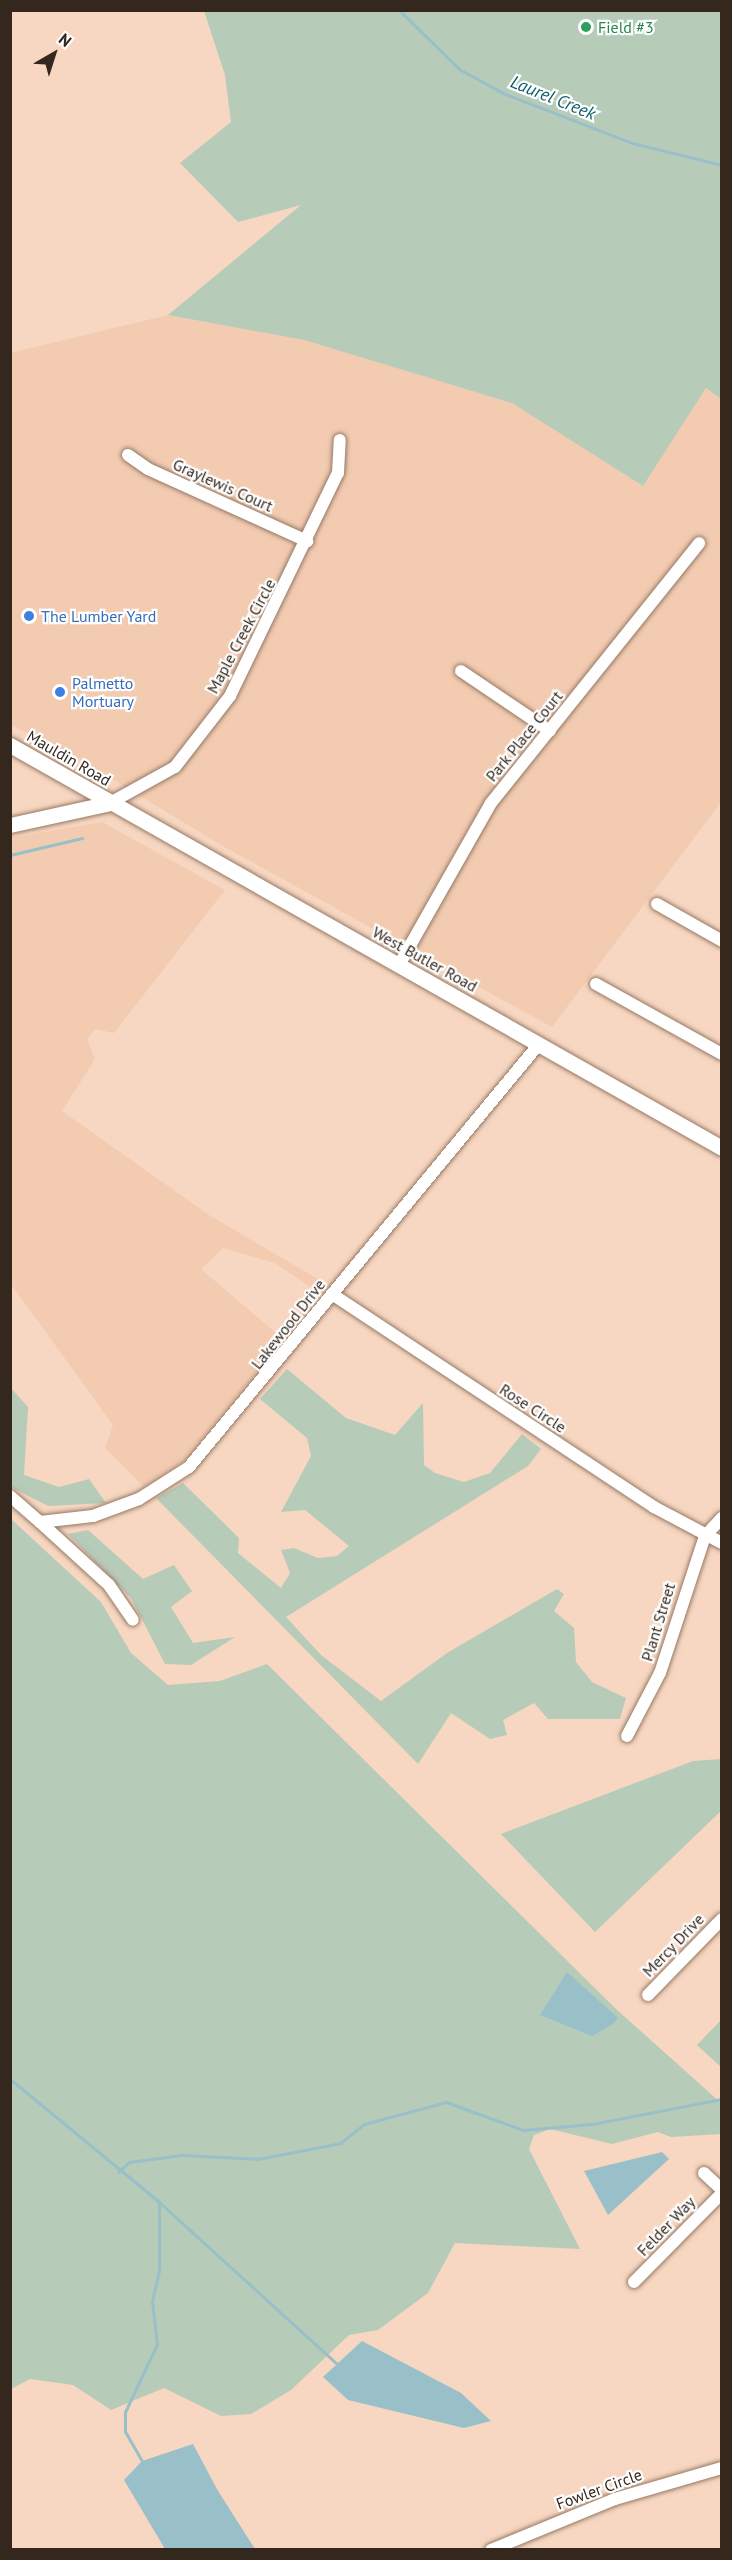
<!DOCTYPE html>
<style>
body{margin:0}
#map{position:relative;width:732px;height:2560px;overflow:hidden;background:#f7d7c1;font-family:"PT Sans",sans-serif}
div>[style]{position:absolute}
.built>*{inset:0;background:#f2cbb1}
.green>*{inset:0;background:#b7cbb9}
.water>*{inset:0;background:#99c0c9}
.stream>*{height:3px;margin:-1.5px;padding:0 1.5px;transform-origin:1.5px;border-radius:1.5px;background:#99c0c9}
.roads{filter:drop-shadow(0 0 2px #967965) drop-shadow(0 0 2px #967965)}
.minor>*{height:12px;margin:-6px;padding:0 6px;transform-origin:6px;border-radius:6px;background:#fff}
.major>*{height:15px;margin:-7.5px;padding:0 7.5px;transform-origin:7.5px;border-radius:7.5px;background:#fff}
.dots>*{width:16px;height:16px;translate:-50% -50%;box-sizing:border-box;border:3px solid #fff;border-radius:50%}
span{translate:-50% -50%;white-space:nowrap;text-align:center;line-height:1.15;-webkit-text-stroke:4.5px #fff;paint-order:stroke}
.leisure-label{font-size:16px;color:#27864d}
.left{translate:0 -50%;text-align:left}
.street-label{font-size:16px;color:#33271e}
.shop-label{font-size:16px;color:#366cbe}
.water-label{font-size:18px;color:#0e5e6c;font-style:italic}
.frame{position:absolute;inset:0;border:12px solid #33271e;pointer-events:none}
.north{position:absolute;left:24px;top:24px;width:60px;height:60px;-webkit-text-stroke:4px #fff;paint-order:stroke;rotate:39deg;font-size:16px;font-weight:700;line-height:24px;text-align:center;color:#33271e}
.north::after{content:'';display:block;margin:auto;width:21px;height:27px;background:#33271e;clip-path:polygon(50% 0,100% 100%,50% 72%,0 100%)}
</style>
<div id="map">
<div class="built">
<div style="clip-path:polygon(168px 315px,304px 340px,512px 403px,643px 486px,706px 388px,721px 399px,721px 802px,552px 1027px,219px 844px,73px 755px,11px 725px,10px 353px)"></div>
<div style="clip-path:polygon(102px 822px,225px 890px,114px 1033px,95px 1029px,87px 1039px,95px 1059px,62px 1111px,209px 1215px,326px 1284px,319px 1293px,275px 1263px,223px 1248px,201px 1269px,283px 1339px,187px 1458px,144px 1487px,105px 1448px,113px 1425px,11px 1284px,11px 838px)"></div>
</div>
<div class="green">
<div style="clip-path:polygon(204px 11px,721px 11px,721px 399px,706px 388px,643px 486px,512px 403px,304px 340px,168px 315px,301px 205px,238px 222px,180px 163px,231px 122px,225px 75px)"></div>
<div style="clip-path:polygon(287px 1369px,346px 1418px,395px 1435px,423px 1403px,424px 1465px,435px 1473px,464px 1482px,490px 1473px,522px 1434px,541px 1449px,528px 1466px,286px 1617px,321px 1655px,381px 1701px,447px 1653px,557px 1589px,564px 1594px,554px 1611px,574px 1628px,576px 1662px,592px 1682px,626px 1698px,620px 1719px,548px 1719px,534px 1703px,503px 1720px,507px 1735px,490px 1739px,451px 1713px,418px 1764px,156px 1498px,183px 1483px,239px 1538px,238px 1553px,281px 1588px,290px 1573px,281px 1550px,294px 1548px,318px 1558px,337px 1556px,349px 1546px,305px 1510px,281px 1512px,311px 1456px,307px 1438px,260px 1399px)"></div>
<div style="clip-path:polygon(10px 1387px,28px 1407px,24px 1475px,59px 1487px,89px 1479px,106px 1503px,48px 1506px,11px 1487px)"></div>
<div style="clip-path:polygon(10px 1518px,101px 1602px,131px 1653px,168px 1685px,220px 1681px,267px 1664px,616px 2009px,721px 2103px,721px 2134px,671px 2137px,658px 2132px,612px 2144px,550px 2129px,534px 2135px,529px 2149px,580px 2249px,455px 2243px,428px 2293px,378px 2330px,349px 2335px,291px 2390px,251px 2414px,221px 2416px,164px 2388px,111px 2410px,73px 2385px,30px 2379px,11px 2389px)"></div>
<div style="clip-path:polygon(88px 1530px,143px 1579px,174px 1565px,192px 1591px,171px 1607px,193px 1643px,235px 1637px,191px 1665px,165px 1664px,131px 1598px,68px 1534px)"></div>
<div style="clip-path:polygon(721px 1759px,721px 1811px,595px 1932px,501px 1834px,693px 1761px)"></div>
<div style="clip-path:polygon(721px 2020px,721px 2067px,697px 2045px)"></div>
</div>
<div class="water">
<div style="clip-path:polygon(567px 1972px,618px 2018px,613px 2024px,592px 2036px,540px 2015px)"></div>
<div style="clip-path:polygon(662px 2152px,669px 2159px,608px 2215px,584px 2171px)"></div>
<div style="clip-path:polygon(362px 2341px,461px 2393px,491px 2421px,464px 2428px,348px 2400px,323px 2377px)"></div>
<div style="clip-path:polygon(193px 2444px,218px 2491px,255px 2549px,165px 2549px,124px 2480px,142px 2461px)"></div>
</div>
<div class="stream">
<div style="left:399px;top:10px;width:84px;rotate:44.5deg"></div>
<div style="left:459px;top:69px;width:52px;rotate:28.5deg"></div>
<div style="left:505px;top:94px;width:136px;rotate:21.1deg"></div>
<div style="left:632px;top:143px;width:93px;rotate:13.7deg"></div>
<div style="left:10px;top:855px;width:74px;rotate:-13.3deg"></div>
<div style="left:10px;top:2079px;width:193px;rotate:39.5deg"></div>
<div style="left:159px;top:2202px;width:239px;rotate:42.3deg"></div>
<div style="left:118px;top:2172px;width:15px;rotate:-42deg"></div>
<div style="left:129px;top:2162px;width:53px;rotate:-7.5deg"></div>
<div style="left:182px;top:2155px;width:76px;rotate:3deg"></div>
<div style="left:258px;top:2159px;width:84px;rotate:-11deg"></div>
<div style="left:340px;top:2143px;width:31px;rotate:-38deg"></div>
<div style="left:364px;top:2124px;width:85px;rotate:-15deg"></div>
<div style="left:446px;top:2102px;width:82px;rotate:20deg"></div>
<div style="left:523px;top:2130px;width:69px;rotate:-5deg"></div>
<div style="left:592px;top:2124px;width:132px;rotate:-10.9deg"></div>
<div style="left:142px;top:2461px;width:34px;rotate:-120deg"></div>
<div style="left:125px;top:2431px;width:19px;rotate:-90deg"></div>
<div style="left:125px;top:2412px;width:75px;rotate:-64.8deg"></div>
<div style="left:157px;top:2344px;width:43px;rotate:-96.6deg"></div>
<div style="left:152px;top:2301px;width:32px;rotate:-77deg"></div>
<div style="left:159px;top:2270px;width:68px;rotate:-90deg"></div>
</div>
<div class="roads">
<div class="minor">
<div style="left:128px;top:455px;width:24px;rotate:35deg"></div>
<div style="left:148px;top:469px;width:175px;rotate:24.4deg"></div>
<div style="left:461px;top:671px;width:107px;rotate:34deg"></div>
<div style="left:110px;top:803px;width:74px;rotate:-29deg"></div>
<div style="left:175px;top:767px;width:90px;rotate:-52.2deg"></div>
<div style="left:230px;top:696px;width:248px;rotate:-64.2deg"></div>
<div style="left:338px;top:473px;width:33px;rotate:-87deg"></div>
<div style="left:657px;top:904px;width:75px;rotate:29.6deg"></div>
<div style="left:399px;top:965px;width:186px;rotate:-60.4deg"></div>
<div style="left:491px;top:803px;width:333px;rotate:-51.3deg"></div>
<div style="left:596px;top:984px;width:144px;rotate:29.1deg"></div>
<div style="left:332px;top:1294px;width:386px;rotate:33.5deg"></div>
<div style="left:654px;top:1507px;width:77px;rotate:27.9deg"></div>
<div style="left:10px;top:1496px;width:40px;rotate:41deg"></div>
<div style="left:40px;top:1522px;width:53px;rotate:-6.5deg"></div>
<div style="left:93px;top:1516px;width:49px;rotate:-20.3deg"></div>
<div style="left:139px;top:1499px;width:59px;rotate:-32.6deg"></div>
<div style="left:189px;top:1467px;width:549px;rotate:-50.39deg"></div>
<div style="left:40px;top:1522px;width:93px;rotate:42.4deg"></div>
<div style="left:109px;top:1585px;width:42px;rotate:55.6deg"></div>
<div style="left:627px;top:1736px;width:71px;rotate:-62.4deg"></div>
<div style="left:660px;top:1673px;width:144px;rotate:-71.8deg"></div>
<div style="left:705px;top:1536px;width:25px;rotate:-47deg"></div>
<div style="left:648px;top:1995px;width:106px;rotate:-45.8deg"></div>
<div style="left:704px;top:2173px;width:25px;rotate:43deg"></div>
<div style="left:634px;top:2282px;width:125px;rotate:-45.3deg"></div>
<div style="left:491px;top:2550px;width:134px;rotate:-22.4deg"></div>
<div style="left:615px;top:2499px;width:111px;rotate:-16.2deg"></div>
</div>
<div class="major">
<div style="left:10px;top:745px;width:818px;rotate:29.51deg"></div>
<div style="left:10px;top:825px;width:102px;rotate:-12.4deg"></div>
</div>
</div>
<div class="dots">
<div style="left:586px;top:27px;background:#2e9e5b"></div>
<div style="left:29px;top:616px;background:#3f7fe0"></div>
<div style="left:60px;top:692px;background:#3f7fe0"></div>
</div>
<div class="leisure-label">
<span class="left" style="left:598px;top:27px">Field #3</span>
</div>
<div class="street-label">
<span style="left:223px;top:485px;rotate:24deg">Graylewis Court</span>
<span style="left:241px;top:636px;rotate:-62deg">Maple Creek Circle</span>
<span style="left:524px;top:736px;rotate:-51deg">Park Place Court</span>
<span style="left:69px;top:758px;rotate:30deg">Mauldin Road</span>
<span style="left:425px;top:959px;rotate:29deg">West Butler Road</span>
<span style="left:288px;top:1324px;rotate:-52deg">Lakewood Drive</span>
<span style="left:533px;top:1408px;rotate:33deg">Rose Circle</span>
<span style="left:658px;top:1622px;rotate:-73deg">Plant Street</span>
<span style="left:673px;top:1945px;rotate:-46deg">Mercy Drive</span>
<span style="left:666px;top:2226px;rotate:-46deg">Felder Way</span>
<span style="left:599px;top:2489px;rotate:-20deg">Fowler Circle</span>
</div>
<div class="shop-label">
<span class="left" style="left:41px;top:616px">The Lumber Yard</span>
<span class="left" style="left:72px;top:692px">Palmetto<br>Mortuary</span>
</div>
<div class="water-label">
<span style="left:553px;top:98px;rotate:22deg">Laurel Creek</span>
</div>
<div class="frame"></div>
<div class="north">N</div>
</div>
